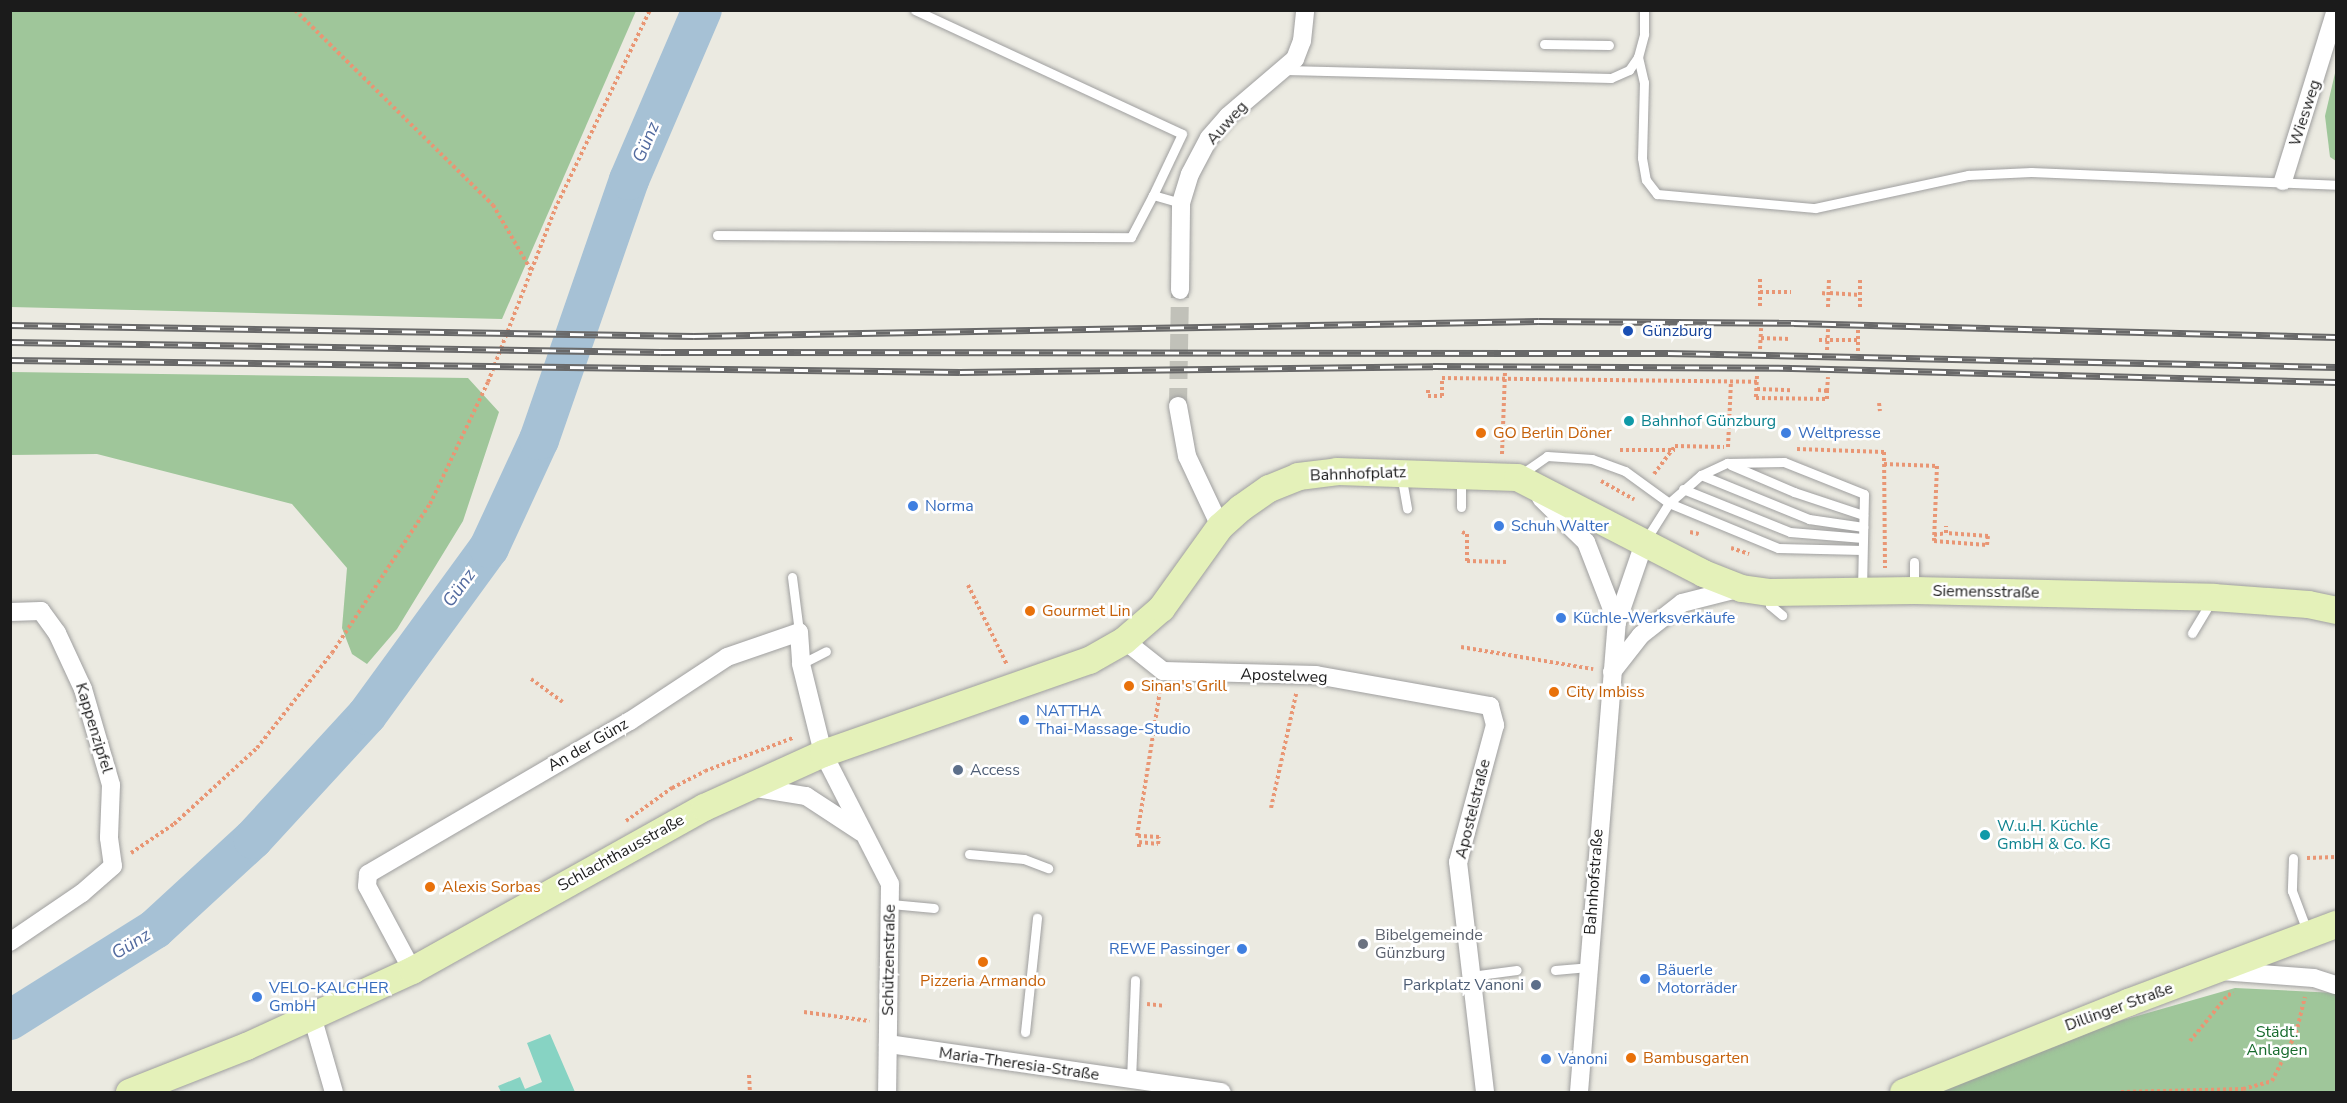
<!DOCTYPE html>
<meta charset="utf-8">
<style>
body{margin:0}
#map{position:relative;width:2347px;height:1103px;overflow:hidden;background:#ebeae1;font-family:"Nunito Sans",sans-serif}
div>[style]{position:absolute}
.forest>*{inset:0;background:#9fc69a}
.pitch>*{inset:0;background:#87d3c3}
.river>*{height:40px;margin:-20px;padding:0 20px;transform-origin:20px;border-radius:20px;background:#a6c1d5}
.street-tunnel>*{height:18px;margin-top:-9px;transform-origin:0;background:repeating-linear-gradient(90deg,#c1c1b9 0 18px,transparent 0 27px)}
.path>*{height:4px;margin-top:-2px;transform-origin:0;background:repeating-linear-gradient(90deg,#e99674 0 3px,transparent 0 6px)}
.roads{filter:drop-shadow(0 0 2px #9f9f9f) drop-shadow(0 0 2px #9f9f9f)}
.lane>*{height:9px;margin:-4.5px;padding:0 4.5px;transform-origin:4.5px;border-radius:4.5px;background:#fff}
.street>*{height:18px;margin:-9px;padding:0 9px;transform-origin:9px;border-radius:9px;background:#fff}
.secondary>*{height:27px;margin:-13.5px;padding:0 13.5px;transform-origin:13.5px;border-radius:13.5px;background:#e4f1b9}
.rail>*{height:7px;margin-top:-3.5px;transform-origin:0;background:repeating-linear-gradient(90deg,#fff 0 14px,#696969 0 28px);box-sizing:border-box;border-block:2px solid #696969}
.dots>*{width:16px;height:16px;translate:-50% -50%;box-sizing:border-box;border:3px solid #fff;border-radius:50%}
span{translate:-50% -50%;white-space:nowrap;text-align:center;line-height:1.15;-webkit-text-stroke:5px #fff;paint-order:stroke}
.street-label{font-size:16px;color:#1b1b1b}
.transit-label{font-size:16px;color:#164399}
.left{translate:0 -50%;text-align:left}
.culture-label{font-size:16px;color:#0d838f}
.food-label{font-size:16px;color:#c56008}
.shop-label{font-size:16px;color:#366cbe}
.right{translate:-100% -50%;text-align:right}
.service-label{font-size:16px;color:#4e5e75}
.worship-label{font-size:16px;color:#5b616d}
.park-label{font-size:16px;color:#176b2d}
.water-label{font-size:18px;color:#536b9f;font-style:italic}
.frame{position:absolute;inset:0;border:12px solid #1b1b1b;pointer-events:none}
</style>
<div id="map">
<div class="forest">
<div style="clip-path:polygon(11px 10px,636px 10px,636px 11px,502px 319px,11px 307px)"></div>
<div style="clip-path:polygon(2336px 69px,2336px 161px,2330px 157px,2325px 116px)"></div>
<div style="clip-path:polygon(11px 372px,468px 378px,499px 412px,463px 521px,397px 629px,367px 664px,352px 654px,342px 628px,347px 568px,292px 504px,97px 454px,11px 455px)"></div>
<div style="clip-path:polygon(2235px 988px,2336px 993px,2336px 1092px,1930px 1092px,2074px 1034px)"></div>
</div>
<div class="pitch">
<div style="clip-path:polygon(550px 1034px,575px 1092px,501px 1092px,498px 1086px,520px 1077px,525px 1089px,542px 1082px,527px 1043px)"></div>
</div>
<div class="river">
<div style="left:10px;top:1020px;width:171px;rotate:-32.1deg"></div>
<div style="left:155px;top:929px;width:133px;rotate:-42.6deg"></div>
<div style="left:253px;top:839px;width:168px;rotate:-47.4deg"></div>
<div style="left:367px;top:715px;width:207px;rotate:-53.9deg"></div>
<div style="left:489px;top:548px;width:119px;rotate:-65.2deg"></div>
<div style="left:539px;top:440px;width:275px;rotate:-70.9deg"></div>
<div style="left:629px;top:180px;width:185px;rotate:-66.8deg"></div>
</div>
<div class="street-tunnel">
<div style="left:1178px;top:406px;width:116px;rotate:-89deg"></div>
</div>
<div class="path">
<div style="left:295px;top:10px;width:278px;rotate:44.6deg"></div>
<div style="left:493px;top:205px;width:75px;rotate:59.7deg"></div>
<div style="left:1760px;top:292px;width:31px"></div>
<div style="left:1822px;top:293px;width:6px;rotate:9deg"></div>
<div style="left:1830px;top:293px;width:30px;rotate:4deg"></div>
<div style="left:1760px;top:306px;width:28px;rotate:-90deg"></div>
<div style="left:1828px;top:307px;width:28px;rotate:-88deg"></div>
<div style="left:1860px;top:307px;width:28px;rotate:-90deg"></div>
<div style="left:1761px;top:338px;width:28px;rotate:2deg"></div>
<div style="left:1819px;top:340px;width:8px"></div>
<div style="left:1830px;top:340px;width:28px"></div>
<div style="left:1760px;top:349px;width:21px;rotate:-87deg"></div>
<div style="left:1827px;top:350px;width:21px;rotate:-87deg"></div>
<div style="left:1858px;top:351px;width:22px;rotate:-90deg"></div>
<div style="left:1757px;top:376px;width:22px;rotate:93deg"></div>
<div style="left:1756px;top:398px;width:71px;rotate:0.8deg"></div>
<div style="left:1827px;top:399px;width:8px;rotate:-90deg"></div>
<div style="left:1827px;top:391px;width:9px;rotate:-174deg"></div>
<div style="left:1757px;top:389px;width:34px;rotate:2deg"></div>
<div style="left:1428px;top:390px;width:6px;rotate:90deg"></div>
<div style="left:1428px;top:396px;width:14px"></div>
<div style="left:1442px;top:396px;width:18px;rotate:-90deg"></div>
<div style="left:1442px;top:378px;width:315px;rotate:0.7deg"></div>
<div style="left:1827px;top:391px;width:14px;rotate:-86deg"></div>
<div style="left:1879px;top:403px;width:8px;rotate:83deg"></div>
<div style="left:1728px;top:447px;width:66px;rotate:-87.4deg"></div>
<div style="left:1797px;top:449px;width:87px;rotate:2deg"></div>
<div style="left:1884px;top:452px;width:116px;rotate:89.5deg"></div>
<div style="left:1620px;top:450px;width:55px"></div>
<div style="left:1502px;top:454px;width:82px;rotate:-87.9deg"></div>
<div style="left:1884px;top:464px;width:53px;rotate:2.2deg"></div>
<div style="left:1937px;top:466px;width:75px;rotate:92.3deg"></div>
<div style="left:1934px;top:541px;width:53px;rotate:4.3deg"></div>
<div style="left:1987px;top:545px;width:9px;rotate:-84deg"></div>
<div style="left:1988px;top:536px;width:42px;rotate:-175.9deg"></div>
<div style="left:1946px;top:533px;width:7px;rotate:-90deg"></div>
<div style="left:1654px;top:474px;width:35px;rotate:-53deg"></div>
<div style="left:1675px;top:446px;width:49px;rotate:1.2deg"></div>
<div style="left:1601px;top:481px;width:38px;rotate:29deg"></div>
<div style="left:1462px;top:532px;width:5px;rotate:22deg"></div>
<div style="left:1467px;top:534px;width:27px;rotate:90deg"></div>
<div style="left:1467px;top:561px;width:40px;rotate:1.4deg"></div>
<div style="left:1690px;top:532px;width:9px;rotate:13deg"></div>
<div style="left:1934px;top:535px;width:12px;rotate:-9deg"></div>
<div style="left:1731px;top:548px;width:19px;rotate:18deg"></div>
<div style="left:968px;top:585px;width:89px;rotate:64deg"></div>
<div style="left:1461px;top:647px;width:134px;rotate:9.5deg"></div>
<div style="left:531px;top:679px;width:39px;rotate:36deg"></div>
<div style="left:1271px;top:808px;width:117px;rotate:-77.6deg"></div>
<div style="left:626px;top:821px;width:57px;rotate:-35.7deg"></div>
<div style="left:672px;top:788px;width:37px;rotate:-27deg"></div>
<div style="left:705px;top:771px;width:94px;rotate:-20.6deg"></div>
<div style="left:1139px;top:847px;width:5px;rotate:-90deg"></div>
<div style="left:1139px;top:842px;width:19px;rotate:6deg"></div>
<div style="left:1158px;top:844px;width:7px;rotate:-82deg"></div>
<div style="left:1159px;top:837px;width:22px;rotate:-177deg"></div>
<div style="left:1137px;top:836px;width:148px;rotate:-81deg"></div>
<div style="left:131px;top:853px;width:52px;rotate:-34deg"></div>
<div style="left:174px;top:824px;width:113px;rotate:-42.5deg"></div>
<div style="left:257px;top:748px;width:121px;rotate:-51.7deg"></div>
<div style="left:332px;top:653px;width:178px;rotate:-56.7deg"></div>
<div style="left:430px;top:504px;width:135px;rotate:-64.6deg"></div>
<div style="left:488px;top:382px;width:186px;rotate:-68.8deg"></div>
<div style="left:555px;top:209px;width:221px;rotate:-64.5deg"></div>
<div style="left:2307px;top:858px;width:29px;rotate:-2deg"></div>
<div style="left:1147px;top:1004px;width:18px;rotate:6deg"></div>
<div style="left:804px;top:1012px;width:66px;rotate:7.9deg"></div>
<div style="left:2190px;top:1041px;width:60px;rotate:-50.4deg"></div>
<div style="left:2228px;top:995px;width:6px;rotate:-18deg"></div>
<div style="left:749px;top:1075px;width:17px;rotate:87deg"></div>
<div style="left:2121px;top:1092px;width:122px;rotate:-1.4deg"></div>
<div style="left:2243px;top:1089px;width:30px;rotate:-15deg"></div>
<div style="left:2272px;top:1081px;width:54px;rotate:-63.4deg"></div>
<div style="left:2296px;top:1033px;width:37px;rotate:-76deg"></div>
</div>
<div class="roads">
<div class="lane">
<div style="left:915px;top:10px;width:294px;rotate:24.9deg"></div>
<div style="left:1182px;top:134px;width:68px;rotate:115.4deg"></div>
<div style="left:1544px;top:44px;width:65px;rotate:0.9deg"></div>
<div style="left:1638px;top:57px;width:26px;rotate:77deg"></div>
<div style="left:1644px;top:82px;width:76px;rotate:91.5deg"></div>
<div style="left:1642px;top:158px;width:22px;rotate:80deg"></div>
<div style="left:1646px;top:180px;width:18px;rotate:52deg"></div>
<div style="left:1657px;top:194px;width:159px;rotate:5.1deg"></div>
<div style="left:1815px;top:208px;width:157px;rotate:-12.2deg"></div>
<div style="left:1968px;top:175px;width:63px;rotate:-2.7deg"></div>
<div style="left:2031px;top:172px;width:305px;rotate:2.4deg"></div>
<div style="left:1286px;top:70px;width:325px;rotate:1.4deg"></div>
<div style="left:1611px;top:78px;width:20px;rotate:-24deg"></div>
<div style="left:1629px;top:70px;width:16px;rotate:-55deg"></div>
<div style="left:1638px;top:57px;width:24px;rotate:-75deg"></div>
<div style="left:1644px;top:34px;width:24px;rotate:-90deg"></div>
<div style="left:717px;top:235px;width:414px;rotate:0.3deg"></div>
<div style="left:1131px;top:237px;width:47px;rotate:-62.4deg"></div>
<div style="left:1153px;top:195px;width:29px;rotate:16deg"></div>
<div style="left:1731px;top:465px;width:69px;rotate:23.2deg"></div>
<div style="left:1794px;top:492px;width:73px;rotate:18.4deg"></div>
<div style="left:1401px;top:474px;width:35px;rotate:80deg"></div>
<div style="left:1520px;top:475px;width:33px;rotate:-35deg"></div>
<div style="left:1547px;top:456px;width:45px;rotate:3.8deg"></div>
<div style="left:1592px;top:459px;width:35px;rotate:20deg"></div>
<div style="left:1625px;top:471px;width:54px;rotate:36deg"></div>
<div style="left:1669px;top:503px;width:118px;rotate:22.4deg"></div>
<div style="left:1778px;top:548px;width:84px;rotate:1.4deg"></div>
<div style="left:1701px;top:475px;width:117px;rotate:22.2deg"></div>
<div style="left:1809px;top:519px;width:55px;rotate:8.4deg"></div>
<div style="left:1683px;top:489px;width:115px;rotate:21.9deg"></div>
<div style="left:1790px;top:532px;width:73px;rotate:4.7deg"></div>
<div style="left:1461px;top:507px;width:31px;rotate:-90deg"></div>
<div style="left:1645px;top:541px;width:45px;rotate:-57.7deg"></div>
<div style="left:1669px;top:503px;width:43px;rotate:-41.2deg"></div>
<div style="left:1701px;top:475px;width:29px;rotate:-25deg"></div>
<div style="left:1727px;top:463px;width:57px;rotate:-1deg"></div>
<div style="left:1784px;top:462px;width:86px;rotate:21.8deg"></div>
<div style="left:1864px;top:494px;width:93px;rotate:91.2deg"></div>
<div style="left:1914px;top:562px;width:26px;rotate:90deg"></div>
<div style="left:792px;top:577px;width:55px;rotate:82.7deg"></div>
<div style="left:1770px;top:594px;width:11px;rotate:90deg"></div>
<div style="left:1770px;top:605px;width:16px;rotate:40deg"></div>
<div style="left:2192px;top:633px;width:37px;rotate:-59deg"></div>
<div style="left:801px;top:664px;width:28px;rotate:-27deg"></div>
<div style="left:969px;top:854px;width:55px;rotate:5.2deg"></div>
<div style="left:1024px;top:859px;width:26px;rotate:21deg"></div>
<div style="left:2293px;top:858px;width:33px;rotate:92deg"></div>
<div style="left:2292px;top:891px;width:43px;rotate:69.4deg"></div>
<div style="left:891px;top:904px;width:43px;rotate:5.3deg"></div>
<div style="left:1555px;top:970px;width:33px;rotate:-5deg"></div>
<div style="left:1471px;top:976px;width:46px;rotate:-7.4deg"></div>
<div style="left:1025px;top:1032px;width:115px;rotate:-84deg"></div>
<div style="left:1131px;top:1080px;width:100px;rotate:-87.7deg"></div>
</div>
<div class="street">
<div style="left:2283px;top:181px;width:179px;rotate:-72.8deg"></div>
<div style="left:1180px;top:290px;width:87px;rotate:-89.3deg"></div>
<div style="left:1181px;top:203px;width:30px;rotate:-73deg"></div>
<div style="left:1190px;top:174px;width:41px;rotate:-62.2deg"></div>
<div style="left:1209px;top:138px;width:29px;rotate:-49deg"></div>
<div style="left:1228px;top:116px;width:88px;rotate:-40.4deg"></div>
<div style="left:1295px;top:59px;width:19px;rotate:-69deg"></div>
<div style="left:1302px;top:41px;width:31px;rotate:-84deg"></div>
<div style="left:1178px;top:406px;width:51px;rotate:79.8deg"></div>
<div style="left:1187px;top:456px;width:77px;rotate:64.8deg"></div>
<div style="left:1541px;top:498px;width:63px;rotate:44.4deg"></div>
<div style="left:1586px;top:542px;width:86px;rotate:68.8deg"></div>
<div style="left:10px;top:612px;width:31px;rotate:-2deg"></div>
<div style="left:41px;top:611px;width:27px;rotate:54deg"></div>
<div style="left:57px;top:633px;width:62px;rotate:65.1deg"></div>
<div style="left:83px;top:689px;width:100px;rotate:73.7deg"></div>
<div style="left:111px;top:785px;width:53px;rotate:92.2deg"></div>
<div style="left:109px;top:838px;width:28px;rotate:82deg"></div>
<div style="left:113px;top:866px;width:41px;rotate:138.9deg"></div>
<div style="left:82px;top:893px;width:87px;rotate:145.8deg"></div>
<div style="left:1124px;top:640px;width:50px;rotate:38.5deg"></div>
<div style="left:1163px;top:671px;width:153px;rotate:1.5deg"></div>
<div style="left:1316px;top:675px;width:177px;rotate:10.1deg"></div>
<div style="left:1490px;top:706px;width:20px;rotate:75deg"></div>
<div style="left:1495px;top:725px;width:142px;rotate:105.1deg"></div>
<div style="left:1458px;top:862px;width:232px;rotate:83.3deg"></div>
<div style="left:1612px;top:672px;width:47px;rotate:-51.9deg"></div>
<div style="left:1641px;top:635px;width:52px;rotate:-38deg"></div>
<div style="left:1682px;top:603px;width:61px;rotate:-14.3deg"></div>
<div style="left:750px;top:787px;width:57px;rotate:9.1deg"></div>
<div style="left:806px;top:796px;width:66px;rotate:33.2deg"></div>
<div style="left:412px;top:970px;width:95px;rotate:-118.2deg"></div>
<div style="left:367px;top:886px;width:12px;rotate:-85deg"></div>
<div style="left:368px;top:874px;width:303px;rotate:-30.3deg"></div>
<div style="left:630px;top:721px;width:116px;rotate:-33.4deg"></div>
<div style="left:727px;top:657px;width:76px;rotate:-19.1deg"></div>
<div style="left:799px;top:632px;width:32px;rotate:86deg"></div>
<div style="left:801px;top:664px;width:92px;rotate:76.1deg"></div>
<div style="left:823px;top:753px;width:147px;rotate:62.9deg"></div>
<div style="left:890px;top:884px;width:208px;rotate:90.8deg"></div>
<div style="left:2221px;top:971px;width:93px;rotate:4.3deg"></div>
<div style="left:2314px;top:978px;width:23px;rotate:18deg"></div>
<div style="left:312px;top:1016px;width:79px;rotate:73.9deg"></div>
<div style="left:888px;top:1044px;width:337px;rotate:8.2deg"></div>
<div style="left:1579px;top:1092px;width:472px;rotate:-85.4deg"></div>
<div style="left:1617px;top:622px;width:83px;rotate:-71.1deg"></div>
</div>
<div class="secondary">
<div style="left:129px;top:1092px;width:126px;rotate:-21.5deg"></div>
<div style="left:246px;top:1046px;width:183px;rotate:-24.6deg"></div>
<div style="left:412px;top:970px;width:334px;rotate:-29.2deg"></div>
<div style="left:704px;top:807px;width:131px;rotate:-24.4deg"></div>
<div style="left:823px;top:753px;width:282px;rotate:-19.3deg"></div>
<div style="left:1089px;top:660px;width:40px;rotate:-29.7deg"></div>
<div style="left:1124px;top:640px;width:49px;rotate:-40.9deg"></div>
<div style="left:1161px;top:608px;width:101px;rotate:-54.3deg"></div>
<div style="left:1220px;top:526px;width:27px;rotate:-42deg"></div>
<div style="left:1240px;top:508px;width:35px;rotate:-35deg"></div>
<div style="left:1269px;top:488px;width:31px;rotate:-22deg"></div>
<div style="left:1298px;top:476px;width:38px;rotate:-7deg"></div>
<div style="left:1336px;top:471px;width:181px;rotate:1.9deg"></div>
<div style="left:1517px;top:477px;width:209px;rotate:27.3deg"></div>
<div style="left:1703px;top:573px;width:41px;rotate:21.5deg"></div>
<div style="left:1741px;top:588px;width:29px;rotate:8deg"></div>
<div style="left:1770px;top:592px;width:144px;rotate:-0.8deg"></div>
<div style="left:1914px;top:590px;width:299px;rotate:1.3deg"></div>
<div style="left:2213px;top:597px;width:95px;rotate:4.2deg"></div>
<div style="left:2308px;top:604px;width:29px;rotate:12deg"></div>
<div style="left:1903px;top:1092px;width:242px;rotate:-21.8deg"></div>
<div style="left:2128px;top:1002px;width:222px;rotate:-20.6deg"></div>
</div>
</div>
<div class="rail">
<div style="left:10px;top:325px;width:684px;rotate:0.92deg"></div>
<div style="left:694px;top:336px;width:845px;rotate:-1.02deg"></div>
<div style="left:1539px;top:321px;width:255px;rotate:0.4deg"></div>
<div style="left:1794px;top:323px;width:542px;rotate:1.48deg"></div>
<div style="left:10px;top:342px;width:651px;rotate:0.88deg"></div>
<div style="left:661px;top:352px;width:1007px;rotate:0.06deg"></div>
<div style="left:1668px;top:353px;width:668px;rotate:1.2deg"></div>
<div style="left:10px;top:360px;width:950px;rotate:0.72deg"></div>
<div style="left:960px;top:372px;width:473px;rotate:-0.7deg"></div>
<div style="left:1433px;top:366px;width:359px;rotate:0.3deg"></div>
<div style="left:1792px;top:368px;width:544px;rotate:1.47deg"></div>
</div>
<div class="dots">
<div style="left:1628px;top:331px;background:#1a4fb4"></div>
<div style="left:1629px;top:421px;background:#0f9aa8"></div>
<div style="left:1481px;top:433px;background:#e8710a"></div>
<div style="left:1786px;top:433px;background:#3f7fe0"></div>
<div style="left:913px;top:506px;background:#3f7fe0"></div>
<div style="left:1499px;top:526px;background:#3f7fe0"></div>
<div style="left:1030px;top:611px;background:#e8710a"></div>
<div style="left:1561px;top:618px;background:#3f7fe0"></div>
<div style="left:1129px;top:686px;background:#e8710a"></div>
<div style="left:1554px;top:692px;background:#e8710a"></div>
<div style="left:1024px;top:720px;background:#3f7fe0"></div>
<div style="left:958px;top:770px;background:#5c6f8a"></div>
<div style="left:1985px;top:835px;background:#0f9aa8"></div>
<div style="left:430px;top:887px;background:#e8710a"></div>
<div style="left:1363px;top:944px;background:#6b7280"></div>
<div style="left:1242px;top:949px;background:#3f7fe0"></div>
<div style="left:983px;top:962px;background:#e8710a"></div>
<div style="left:1645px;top:979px;background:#3f7fe0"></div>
<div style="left:1536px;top:985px;background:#5c6f8a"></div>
<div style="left:257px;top:997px;background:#3f7fe0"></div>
<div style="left:1631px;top:1058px;background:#e8710a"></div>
<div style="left:1546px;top:1059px;background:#3f7fe0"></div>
</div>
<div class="street-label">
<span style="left:2305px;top:113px;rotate:-72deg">Wiesweg</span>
<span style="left:1227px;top:123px;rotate:-48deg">Auweg</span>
<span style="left:1358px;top:474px;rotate:-2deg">Bahnhofplatz</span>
<span style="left:1986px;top:592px;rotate:1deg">Siemensstraße</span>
<span style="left:1284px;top:676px;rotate:2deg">Apostelweg</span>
<span style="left:94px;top:728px;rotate:73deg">Kappenzipfel</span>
<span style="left:588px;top:745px;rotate:-30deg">An der Günz</span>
<span style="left:1473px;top:809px;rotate:-76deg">Apostelstraße</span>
<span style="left:621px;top:853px;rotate:-29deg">Schlachthausstraße</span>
<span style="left:1594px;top:882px;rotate:-86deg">Bahnhofstraße</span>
<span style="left:889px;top:960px;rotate:-89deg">Schützenstraße</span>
<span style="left:2119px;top:1007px;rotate:-20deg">Dillinger Straße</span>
<span style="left:1019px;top:1064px;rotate:8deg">Maria-Theresia-Straße</span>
</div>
<div class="transit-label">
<span class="left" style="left:1642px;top:331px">Günzburg</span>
</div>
<div class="culture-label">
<span class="left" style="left:1641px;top:421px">Bahnhof Günzburg</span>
<span class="left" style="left:1997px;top:835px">W.u.H. Küchle<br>GmbH &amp; Co. KG</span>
</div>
<div class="food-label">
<span class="left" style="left:1493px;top:433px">GO Berlin Döner</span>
<span class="left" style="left:1042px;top:611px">Gourmet Lin</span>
<span class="left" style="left:1141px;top:686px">Sinan's Grill</span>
<span class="left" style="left:1566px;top:692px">City Imbiss</span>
<span class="left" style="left:442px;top:887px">Alexis Sorbas</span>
<span style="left:983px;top:981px">Pizzeria Armando</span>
<span class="left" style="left:1643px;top:1058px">Bambusgarten</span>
</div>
<div class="shop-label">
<span class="left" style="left:1798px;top:433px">Weltpresse</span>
<span class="left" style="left:925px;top:506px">Norma</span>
<span class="left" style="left:1511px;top:526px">Schuh Walter</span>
<span class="left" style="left:1573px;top:618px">Küchle-Werksverkäufe</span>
<span class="left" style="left:1036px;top:720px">NATTHA<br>Thai-Massage-Studio</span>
<span class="right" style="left:1230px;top:949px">REWE Passinger</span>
<span class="left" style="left:1657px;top:979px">Bäuerle<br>Motorräder</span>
<span class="left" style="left:269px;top:997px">VELO-KALCHER<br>GmbH</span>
<span class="left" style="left:1558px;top:1059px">Vanoni</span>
</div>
<div class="service-label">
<span class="left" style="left:970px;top:770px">Access</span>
<span class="right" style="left:1524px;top:985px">Parkplatz Vanoni</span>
</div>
<div class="worship-label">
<span class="left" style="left:1375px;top:944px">Bibelgemeinde<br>Günzburg</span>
</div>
<div class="park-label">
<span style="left:2277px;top:1041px">Städt.<br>Anlagen</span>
</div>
<div class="water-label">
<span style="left:646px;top:142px;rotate:-67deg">Günz</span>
<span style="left:459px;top:588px;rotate:-54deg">Günz</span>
<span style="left:131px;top:944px;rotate:-32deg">Günz</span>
</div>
<div class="frame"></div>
</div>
